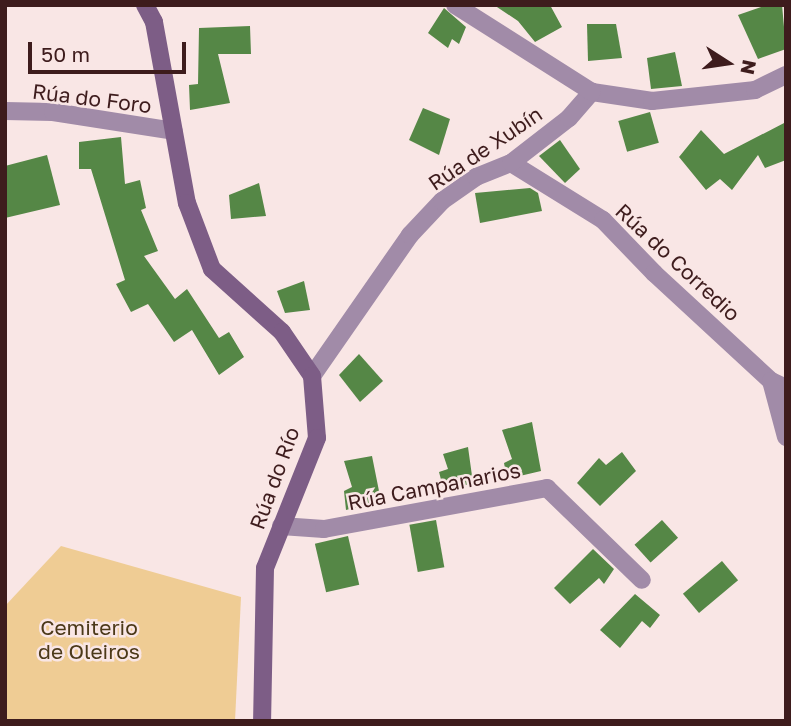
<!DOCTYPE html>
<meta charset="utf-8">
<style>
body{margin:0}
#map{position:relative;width:791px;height:726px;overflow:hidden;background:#f9e6e5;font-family:"Golos Text",sans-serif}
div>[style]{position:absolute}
.green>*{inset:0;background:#efcc94}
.building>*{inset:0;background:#558746;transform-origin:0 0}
.street>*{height:18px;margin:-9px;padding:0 9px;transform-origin:9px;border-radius:9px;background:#a18ba8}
.secondary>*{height:18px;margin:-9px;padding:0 9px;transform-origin:9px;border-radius:9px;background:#7d5d86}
span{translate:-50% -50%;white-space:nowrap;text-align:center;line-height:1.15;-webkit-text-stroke:5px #f9e6e5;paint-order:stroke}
.street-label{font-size:21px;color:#3e1c1d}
.park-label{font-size:21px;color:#4c3919}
.frame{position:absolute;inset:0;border:7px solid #3e1c1d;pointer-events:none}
.north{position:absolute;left:693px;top:28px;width:70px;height:70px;-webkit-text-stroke:5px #f9e6e5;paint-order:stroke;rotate:102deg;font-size:19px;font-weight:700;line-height:28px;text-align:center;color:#3e1c1d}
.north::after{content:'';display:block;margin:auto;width:24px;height:32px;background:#3e1c1d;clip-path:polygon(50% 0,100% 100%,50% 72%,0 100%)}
.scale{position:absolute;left:28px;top:42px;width:158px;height:32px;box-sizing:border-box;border:4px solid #3e1c1d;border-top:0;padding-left:9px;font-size:21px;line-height:24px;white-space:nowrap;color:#3e1c1d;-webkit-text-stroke:5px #f9e6e5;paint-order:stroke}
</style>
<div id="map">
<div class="green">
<div style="clip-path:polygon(61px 546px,241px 597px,235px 721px,5px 721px,5px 606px)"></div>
</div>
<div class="building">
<div style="clip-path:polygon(494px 5px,550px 5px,562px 27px,535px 42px,518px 21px)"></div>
<div style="clip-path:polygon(767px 5px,782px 5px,786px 49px,758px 59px,738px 15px)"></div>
<div style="clip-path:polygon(444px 8px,466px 27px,459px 44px,452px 39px,448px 48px,428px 33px)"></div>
<div style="clip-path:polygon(587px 24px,616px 24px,622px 58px,588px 61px)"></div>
<div style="clip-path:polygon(250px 26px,251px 54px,218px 54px,230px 103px,190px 110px,189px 85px,198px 84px,199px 28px)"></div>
<div style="clip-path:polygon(675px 52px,682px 86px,651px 89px,647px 58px)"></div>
<div style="clip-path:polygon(423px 108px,450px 119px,439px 155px,409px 140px)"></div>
<div style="left:650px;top:112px;width:32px;height:33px;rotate:74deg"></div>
<div style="clip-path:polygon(786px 122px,786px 160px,765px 168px,758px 155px,732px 190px,720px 179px,706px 190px,679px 157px,701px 130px,724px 154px)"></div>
<div style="clip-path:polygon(121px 137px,125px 184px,140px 180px,146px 208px,141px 210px,158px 251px,144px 256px,175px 299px,187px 289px,219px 338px,229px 332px,244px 357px,219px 375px,192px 330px,174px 342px,148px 304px,131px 312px,116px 284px,125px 280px,91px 169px,79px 169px,79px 142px)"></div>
<div style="clip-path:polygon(560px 140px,580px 169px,565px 183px,539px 156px)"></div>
<div style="clip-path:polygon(47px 155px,60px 205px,5px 218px,5px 166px)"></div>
<div style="clip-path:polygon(259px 183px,266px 216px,231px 219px,229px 195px)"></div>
<div style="clip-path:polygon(530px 188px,538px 193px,542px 211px,480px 223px,475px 193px)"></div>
<div style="clip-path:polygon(304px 281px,310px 310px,285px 313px,277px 291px)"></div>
<div style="clip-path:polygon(359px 354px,383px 381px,360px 402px,339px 375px)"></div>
<div style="clip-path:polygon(532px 422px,541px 471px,507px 479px,504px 463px,512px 459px,502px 430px)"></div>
<div style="clip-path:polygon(468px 447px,473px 483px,444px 491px,439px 472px,448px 469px,443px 454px)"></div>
<div style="clip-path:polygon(622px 452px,636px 471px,600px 506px,577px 483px,599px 458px,606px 465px)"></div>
<div style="clip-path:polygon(372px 456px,381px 501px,346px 510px,344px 491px,352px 487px,344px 461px)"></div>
<div style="left:436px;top:520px;width:48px;height:27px;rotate:80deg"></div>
<div style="left:662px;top:520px;width:24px;height:37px;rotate:48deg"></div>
<div style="left:348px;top:536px;width:50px;height:34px;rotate:77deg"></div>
<div style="clip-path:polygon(593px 549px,614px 569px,604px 584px,599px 578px,570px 604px,554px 588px)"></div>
<div style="left:722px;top:561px;width:25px;height:51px;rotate:50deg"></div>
<div style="clip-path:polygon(635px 594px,660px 615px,650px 628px,642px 621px,620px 648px,600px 630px)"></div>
</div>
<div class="street">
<div style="left:592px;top:92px;width:61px;rotate:8.5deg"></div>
<div style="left:652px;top:101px;width:104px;rotate:-6.1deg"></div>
<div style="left:755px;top:90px;width:34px;rotate:-26deg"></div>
<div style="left:5px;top:111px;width:48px;rotate:1.2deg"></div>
<div style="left:53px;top:112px;width:122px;rotate:8.9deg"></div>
<div style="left:511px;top:163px;width:108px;rotate:31.8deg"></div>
<div style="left:603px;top:220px;width:74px;rotate:46.1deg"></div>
<div style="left:654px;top:273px;width:159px;rotate:42.7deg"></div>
<div style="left:771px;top:381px;width:17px;rotate:25deg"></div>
<div style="left:312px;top:376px;width:172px;rotate:-55.2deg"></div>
<div style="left:410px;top:235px;width:47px;rotate:-46.7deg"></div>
<div style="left:442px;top:201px;width:42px;rotate:-35.2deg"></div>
<div style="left:476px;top:177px;width:38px;rotate:-22deg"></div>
<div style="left:511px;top:163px;width:73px;rotate:-37.8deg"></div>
<div style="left:569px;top:118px;width:35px;rotate:-49deg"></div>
<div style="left:592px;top:92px;width:162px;rotate:-147.6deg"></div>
<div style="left:771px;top:381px;width:58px;rotate:75deg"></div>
<div style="left:281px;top:526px;width:43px;rotate:4deg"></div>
<div style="left:324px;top:529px;width:227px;rotate:-10.4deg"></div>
<div style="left:547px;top:488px;width:132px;rotate:44.1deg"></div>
</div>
<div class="secondary">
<div style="left:145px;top:5px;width:19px;rotate:62deg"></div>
<div style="left:154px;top:22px;width:184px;rotate:79.7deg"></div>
<div style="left:187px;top:203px;width:71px;rotate:69.3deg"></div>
<div style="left:212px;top:269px;width:94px;rotate:42deg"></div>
<div style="left:282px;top:332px;width:53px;rotate:55.7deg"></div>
<div style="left:312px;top:376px;width:62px;rotate:85.4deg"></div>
<div style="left:317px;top:438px;width:140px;rotate:111.8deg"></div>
<div style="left:265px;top:568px;width:153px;rotate:91.1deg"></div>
</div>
<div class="street-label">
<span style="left:92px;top:98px;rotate:7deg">Rúa do Foro</span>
<span style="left:485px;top:148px;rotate:-34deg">Rúa de Xubín</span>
<span style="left:678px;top:262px;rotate:43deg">Rúa do Corredio</span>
<span style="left:274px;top:478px;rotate:-70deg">Rúa do Río</span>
<span style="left:434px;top:486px;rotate:-11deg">Rúa Campanarios</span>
</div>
<div class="park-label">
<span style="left:89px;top:639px">Cemiterio<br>de Oleiros</span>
</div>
<div class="frame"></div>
<div class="north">N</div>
<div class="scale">50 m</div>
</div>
